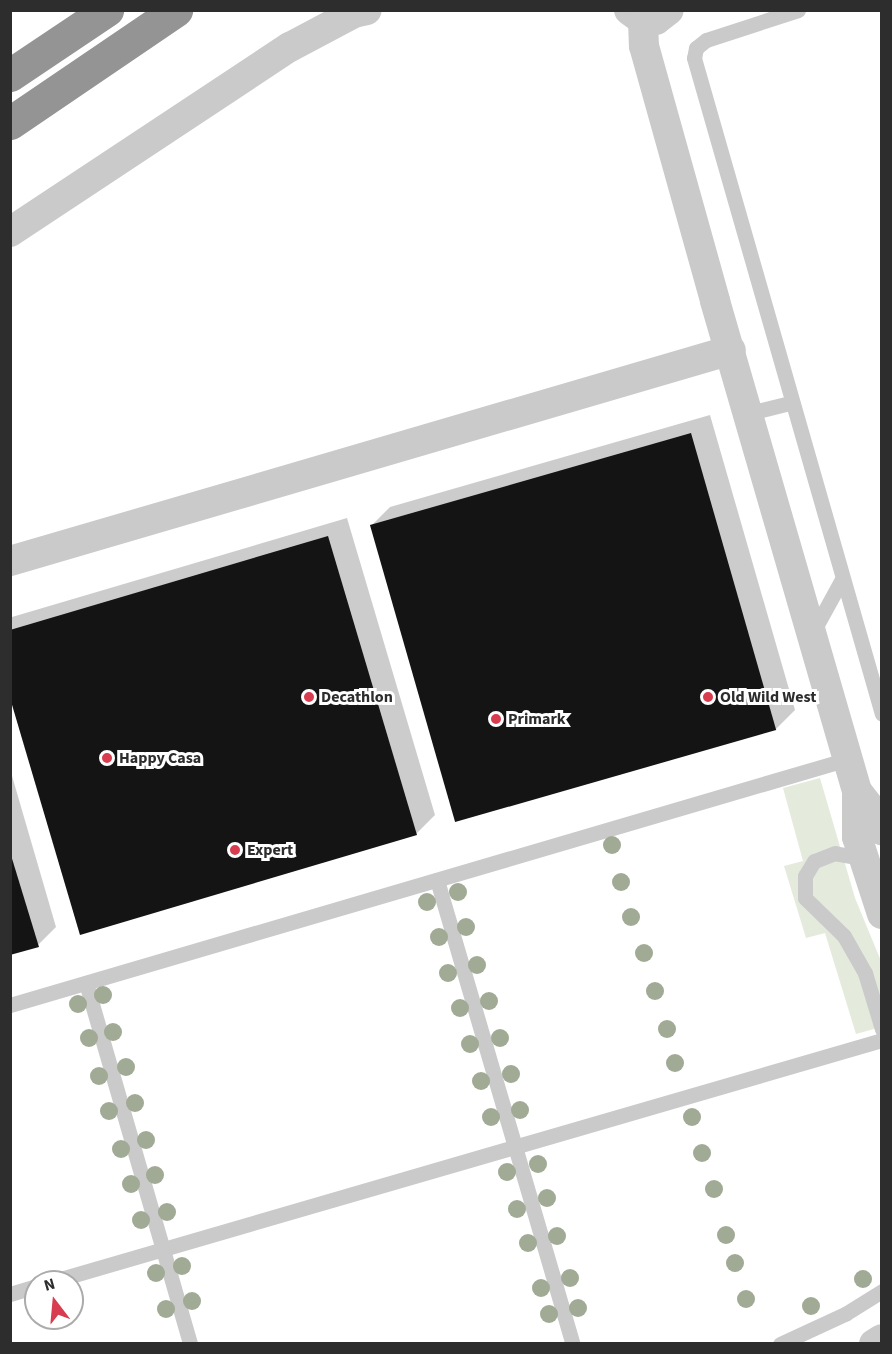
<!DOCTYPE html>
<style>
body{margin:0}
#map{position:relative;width:892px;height:1354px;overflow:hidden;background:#fff;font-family:"Source Sans 3",sans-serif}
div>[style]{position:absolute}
.green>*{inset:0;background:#e4eadc}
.shadow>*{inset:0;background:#0003}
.building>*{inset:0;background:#141414;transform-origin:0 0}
.lane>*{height:15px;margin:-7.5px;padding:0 7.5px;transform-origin:7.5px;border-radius:7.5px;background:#cacaca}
.street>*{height:30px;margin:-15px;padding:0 15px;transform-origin:15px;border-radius:15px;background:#cacaca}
.highway>*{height:33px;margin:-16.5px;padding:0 16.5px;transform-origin:16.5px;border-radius:16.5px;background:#949494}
.trees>*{width:18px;height:18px;margin:-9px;border-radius:50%;background:#a0aa95}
.dots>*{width:16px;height:16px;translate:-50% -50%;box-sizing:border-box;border:3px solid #fff;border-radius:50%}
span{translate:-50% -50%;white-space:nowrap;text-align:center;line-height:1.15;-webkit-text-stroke:6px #fff;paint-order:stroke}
.poi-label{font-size:16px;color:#2d2d2d;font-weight:700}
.left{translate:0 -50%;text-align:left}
.frame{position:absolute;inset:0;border:12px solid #2d2d2d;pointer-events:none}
.north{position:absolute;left:24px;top:1270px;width:60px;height:60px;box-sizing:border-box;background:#fff;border:2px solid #ababab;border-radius:50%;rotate:344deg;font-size:16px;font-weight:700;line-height:24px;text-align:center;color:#2d2d2d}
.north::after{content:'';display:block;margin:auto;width:21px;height:27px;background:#d73c4f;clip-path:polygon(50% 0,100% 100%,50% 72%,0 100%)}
</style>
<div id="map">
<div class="green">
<div style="clip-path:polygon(820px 778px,855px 898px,881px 961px,881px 1027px,856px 1034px,825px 933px,806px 938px,784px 866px,803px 861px,783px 788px)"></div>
</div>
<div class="shadow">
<div style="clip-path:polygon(710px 415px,795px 710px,776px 729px,371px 526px,390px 507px)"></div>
<div style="clip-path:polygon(347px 518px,435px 815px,416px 834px,10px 692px,12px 617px)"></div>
<div style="clip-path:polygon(10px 769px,56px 927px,38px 945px,10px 953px)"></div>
</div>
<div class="building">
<div style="left:691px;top:433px;width:309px;height:334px;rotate:74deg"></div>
<div style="clip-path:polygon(328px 536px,417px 835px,80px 935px,10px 698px,10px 630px)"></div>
<div style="clip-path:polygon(10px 852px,39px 947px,10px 955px)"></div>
</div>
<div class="lane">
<div style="left:798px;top:10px;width:97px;rotate:161.9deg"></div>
<div style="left:706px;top:40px;width:13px;rotate:141deg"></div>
<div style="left:696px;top:48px;width:10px;rotate:101deg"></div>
<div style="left:694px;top:58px;width:682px;rotate:74.01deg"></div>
<div style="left:749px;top:413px;width:42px;rotate:-13.7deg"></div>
<div style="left:813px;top:632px;width:58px;rotate:-61.2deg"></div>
<div style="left:862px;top:858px;width:27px;rotate:-170deg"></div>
<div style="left:835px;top:853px;width:22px;rotate:159deg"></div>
<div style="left:814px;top:861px;width:17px;rotate:121deg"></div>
<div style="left:805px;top:876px;width:22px;rotate:90deg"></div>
<div style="left:805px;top:898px;width:54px;rotate:44.3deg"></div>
<div style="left:844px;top:936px;width:43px;rotate:60.4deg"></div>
<div style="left:865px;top:973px;width:59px;rotate:73.1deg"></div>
<div style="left:437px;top:880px;width:484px;rotate:73.7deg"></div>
<div style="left:86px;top:983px;width:376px;rotate:73.9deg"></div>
<div style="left:10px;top:1005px;width:873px;rotate:-16.36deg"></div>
<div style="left:50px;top:1282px;width:866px;rotate:-16.22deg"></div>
<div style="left:10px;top:1294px;width:27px;rotate:-17deg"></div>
<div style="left:780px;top:1344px;width:72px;rotate:-24.8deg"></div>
<div style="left:845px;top:1314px;width:44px;rotate:-31.9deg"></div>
</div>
<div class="street">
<div style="left:629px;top:10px;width:17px;rotate:36deg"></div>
<div style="left:643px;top:20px;width:13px"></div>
<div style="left:656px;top:20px;width:16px;rotate:-38deg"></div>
<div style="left:643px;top:20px;width:26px;rotate:88deg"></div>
<div style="left:644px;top:46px;width:265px;rotate:74.4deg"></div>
<div style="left:715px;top:301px;width:510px;rotate:73.84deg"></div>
<div style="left:857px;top:791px;width:46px;rotate:90deg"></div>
<div style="left:857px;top:837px;width:81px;rotate:72deg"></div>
<div style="left:10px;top:232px;width:336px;rotate:-33.5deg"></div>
<div style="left:290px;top:47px;width:72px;rotate:-28deg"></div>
<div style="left:354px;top:13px;width:13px;rotate:-13deg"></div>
<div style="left:10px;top:561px;width:751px;rotate:-16.31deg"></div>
<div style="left:857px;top:791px;width:34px;rotate:52deg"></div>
<div style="left:878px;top:818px;width:13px;rotate:72deg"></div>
<div style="left:874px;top:1344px;width:9px;rotate:-32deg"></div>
</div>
<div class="highway">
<div style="left:10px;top:75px;width:117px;rotate:-33.8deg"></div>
<div style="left:10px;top:123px;width:201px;rotate:-34.2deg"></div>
</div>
<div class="trees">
<div style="left:612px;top:845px"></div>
<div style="left:621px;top:882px"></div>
<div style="left:458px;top:892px"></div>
<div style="left:427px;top:902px"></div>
<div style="left:631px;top:917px"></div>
<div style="left:466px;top:927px"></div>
<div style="left:439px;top:937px"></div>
<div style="left:644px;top:953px"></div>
<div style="left:477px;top:965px"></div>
<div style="left:448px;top:973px"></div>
<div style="left:655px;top:991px"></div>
<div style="left:103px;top:995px"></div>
<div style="left:489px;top:1001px"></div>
<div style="left:78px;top:1004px"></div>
<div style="left:460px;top:1008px"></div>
<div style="left:667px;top:1029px"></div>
<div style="left:113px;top:1032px"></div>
<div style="left:89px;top:1038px"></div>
<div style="left:500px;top:1038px"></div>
<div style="left:470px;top:1044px"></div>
<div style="left:675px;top:1063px"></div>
<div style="left:126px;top:1067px"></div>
<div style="left:511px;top:1074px"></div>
<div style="left:99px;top:1076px"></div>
<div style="left:481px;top:1081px"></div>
<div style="left:135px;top:1103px"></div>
<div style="left:520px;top:1110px"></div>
<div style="left:109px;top:1111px"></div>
<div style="left:491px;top:1117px"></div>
<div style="left:692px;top:1117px"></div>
<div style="left:146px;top:1140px"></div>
<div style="left:121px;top:1149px"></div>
<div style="left:702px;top:1153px"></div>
<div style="left:538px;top:1164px"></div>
<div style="left:507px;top:1172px"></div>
<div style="left:155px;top:1175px"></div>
<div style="left:131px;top:1184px"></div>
<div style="left:714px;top:1189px"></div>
<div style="left:547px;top:1198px"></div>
<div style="left:517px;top:1209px"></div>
<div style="left:167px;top:1212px"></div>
<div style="left:141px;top:1220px"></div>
<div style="left:726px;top:1235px"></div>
<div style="left:557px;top:1236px"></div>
<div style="left:528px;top:1243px"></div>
<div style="left:735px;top:1263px"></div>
<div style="left:182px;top:1266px"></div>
<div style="left:156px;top:1273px"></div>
<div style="left:570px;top:1278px"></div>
<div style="left:863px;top:1279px"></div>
<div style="left:541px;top:1288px"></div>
<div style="left:746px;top:1299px"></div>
<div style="left:192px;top:1301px"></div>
<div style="left:811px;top:1306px"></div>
<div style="left:578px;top:1308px"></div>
<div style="left:166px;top:1309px"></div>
<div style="left:549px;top:1314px"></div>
</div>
<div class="dots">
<div style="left:309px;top:697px;background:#d73c4f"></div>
<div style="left:708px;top:697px;background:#d73c4f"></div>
<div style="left:496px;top:719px;background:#d73c4f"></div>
<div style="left:107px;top:758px;background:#d73c4f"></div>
<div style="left:235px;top:850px;background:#d73c4f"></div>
</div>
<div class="poi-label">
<span class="left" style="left:321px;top:697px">Decathlon</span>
<span class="left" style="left:720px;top:697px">Old Wild West</span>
<span class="left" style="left:508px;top:719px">Primark</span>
<span class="left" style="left:119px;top:758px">Happy Casa</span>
<span class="left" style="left:247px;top:850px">Expert</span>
</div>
<div class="frame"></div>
<div class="north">N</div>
</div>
